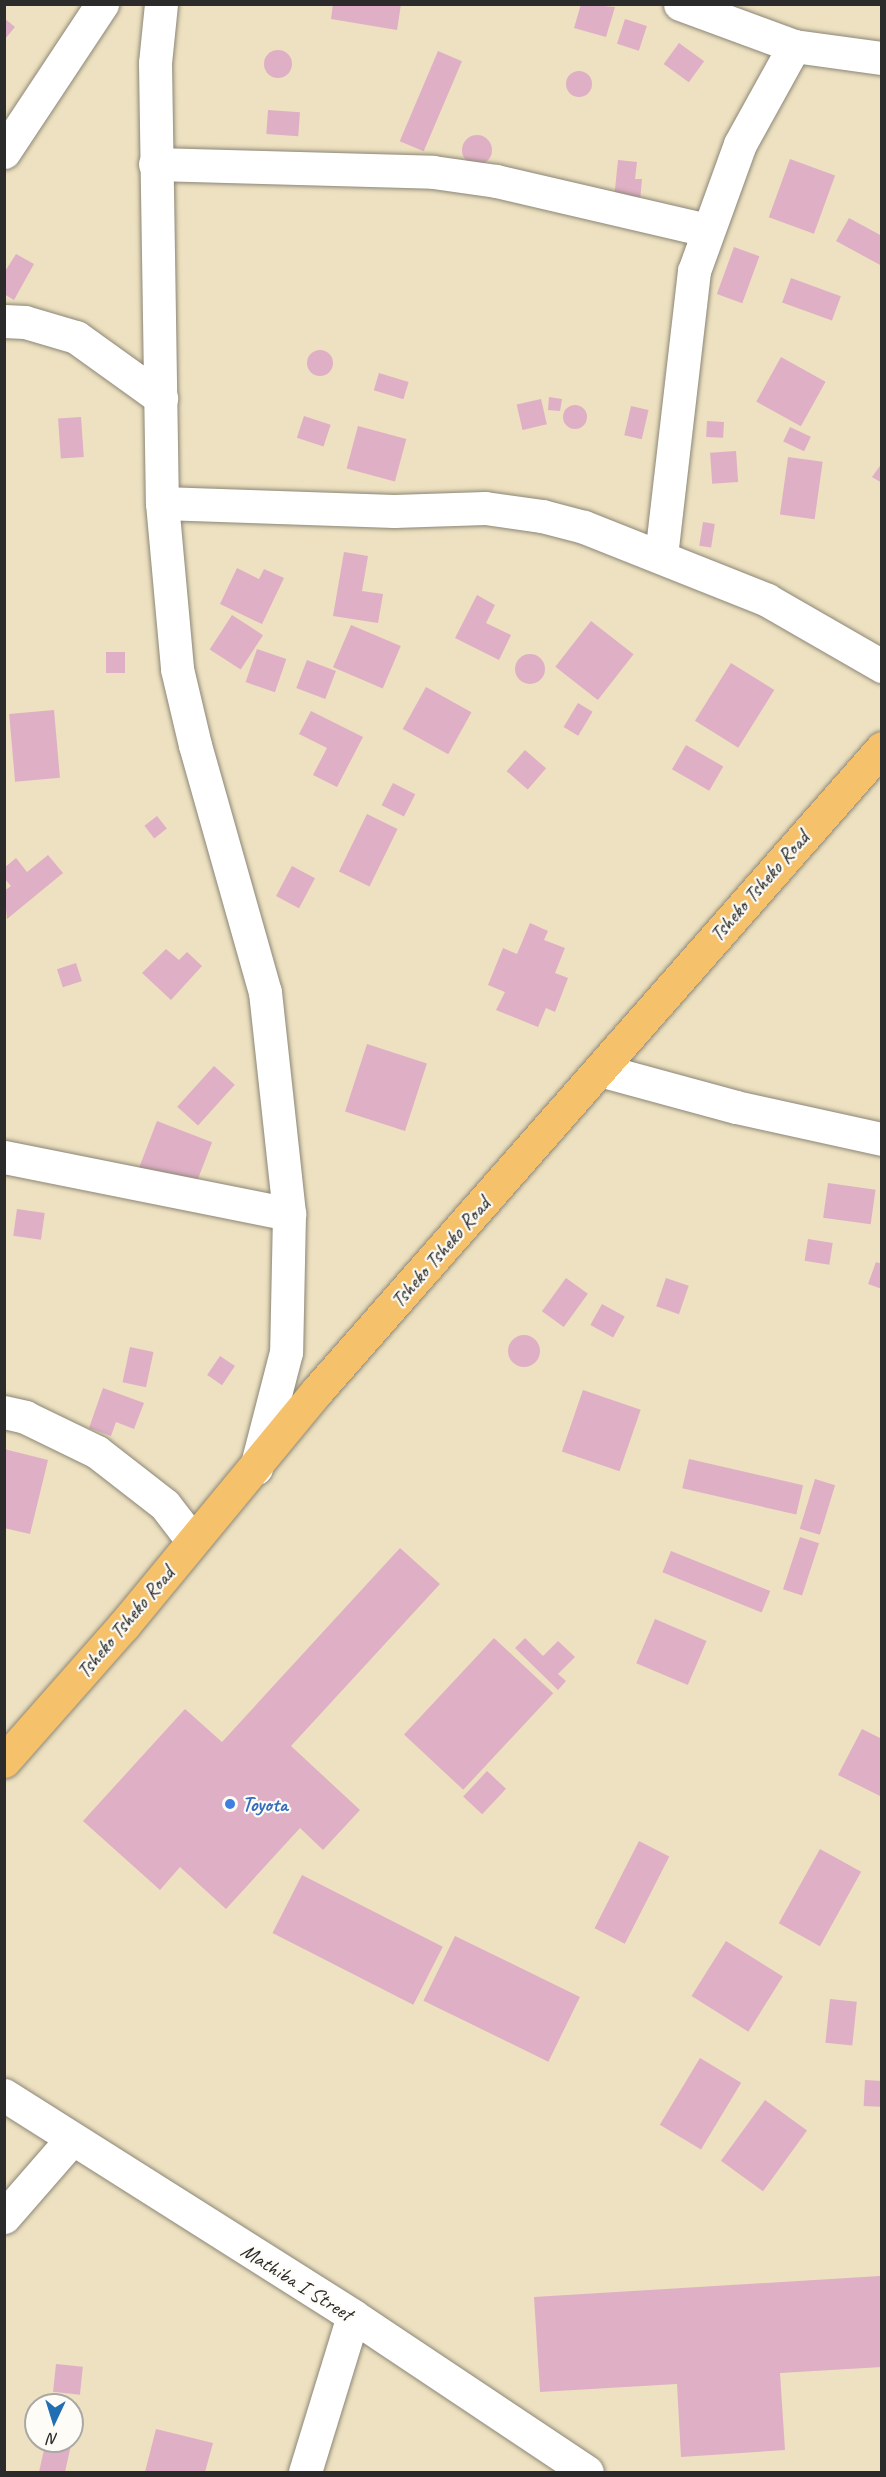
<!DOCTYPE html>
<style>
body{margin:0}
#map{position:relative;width:886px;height:2477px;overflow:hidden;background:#ede1c1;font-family:Caveat,sans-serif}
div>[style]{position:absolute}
.building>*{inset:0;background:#dfafc5;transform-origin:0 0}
.round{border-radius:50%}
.roads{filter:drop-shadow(0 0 2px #8c8676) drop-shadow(0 0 2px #8c8676)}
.minor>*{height:33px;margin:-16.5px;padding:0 16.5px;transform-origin:16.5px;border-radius:16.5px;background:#fff}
.tertiary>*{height:33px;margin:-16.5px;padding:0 16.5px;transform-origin:16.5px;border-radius:16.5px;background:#fff}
.trunk>*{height:33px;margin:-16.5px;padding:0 16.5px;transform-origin:16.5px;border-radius:16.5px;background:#f5c16b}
.dots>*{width:16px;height:16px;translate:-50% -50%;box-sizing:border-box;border:3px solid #fdfcf7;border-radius:50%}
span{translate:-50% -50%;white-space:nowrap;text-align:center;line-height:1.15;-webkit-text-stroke:4.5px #fdfcf7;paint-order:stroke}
.street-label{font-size:21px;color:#2b2b2b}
.shop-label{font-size:21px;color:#366cbe;font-weight:700}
.left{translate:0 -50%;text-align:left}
.frame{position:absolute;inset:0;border:6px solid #2b2b2b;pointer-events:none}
.north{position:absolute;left:24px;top:2393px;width:60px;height:60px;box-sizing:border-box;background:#fdfcf7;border:2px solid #a9a8a5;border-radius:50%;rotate:184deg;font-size:16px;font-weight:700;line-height:24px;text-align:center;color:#2b2b2b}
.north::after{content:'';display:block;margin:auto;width:21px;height:27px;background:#1f6fb2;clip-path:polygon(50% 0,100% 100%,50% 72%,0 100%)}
</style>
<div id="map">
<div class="building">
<div style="clip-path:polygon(333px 4px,401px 4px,397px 30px,331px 19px)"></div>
<div style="clip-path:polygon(581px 4px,615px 7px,606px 37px,574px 28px)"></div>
<div style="clip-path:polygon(4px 18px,15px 27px,4px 40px)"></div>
<div style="left:625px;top:19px;width:23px;height:26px;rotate:18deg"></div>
<div style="left:679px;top:43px;width:31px;height:26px;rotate:36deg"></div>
<div class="round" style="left:264px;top:50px;width:28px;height:28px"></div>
<div style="left:438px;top:51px;width:26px;height:98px;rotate:23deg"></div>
<div class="round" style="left:566px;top:71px;width:26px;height:26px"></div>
<div style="left:268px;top:110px;width:32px;height:24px;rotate:4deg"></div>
<div class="round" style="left:462px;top:135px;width:30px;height:30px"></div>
<div style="left:790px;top:159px;width:48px;height:62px;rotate:20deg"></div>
<div style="clip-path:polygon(618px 160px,637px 162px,635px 179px,642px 179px,640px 201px,614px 199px)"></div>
<div style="clip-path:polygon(849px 218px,882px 236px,882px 266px,836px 241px)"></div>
<div style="left:734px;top:247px;width:27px;height:50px;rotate:20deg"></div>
<div style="clip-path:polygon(16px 254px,34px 264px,14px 300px,4px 294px,4px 273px)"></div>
<div style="left:791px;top:278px;width:53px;height:26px;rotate:20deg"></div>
<div class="round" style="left:307px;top:350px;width:26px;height:26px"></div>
<div style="left:781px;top:357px;width:51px;height:51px;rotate:29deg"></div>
<div style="left:379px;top:373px;width:31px;height:18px;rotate:17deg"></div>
<div style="clip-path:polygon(549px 397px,562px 399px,560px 411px,548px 410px)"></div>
<div style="left:541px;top:399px;width:26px;height:25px;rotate:77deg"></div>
<div class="round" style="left:563px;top:405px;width:24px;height:24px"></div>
<div style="left:631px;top:406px;width:18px;height:30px;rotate:13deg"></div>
<div style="left:304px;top:416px;width:28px;height:23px;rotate:18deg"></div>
<div style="left:81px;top:417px;width:40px;height:23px;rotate:86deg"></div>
<div style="left:707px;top:421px;width:17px;height:16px;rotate:3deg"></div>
<div style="left:358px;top:426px;width:50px;height:44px;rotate:15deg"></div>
<div style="left:790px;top:427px;width:23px;height:16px;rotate:25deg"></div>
<div style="left:736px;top:451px;width:31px;height:26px;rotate:86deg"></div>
<div style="left:788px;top:457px;width:35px;height:58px;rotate:8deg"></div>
<div style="clip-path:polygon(882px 463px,882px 483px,872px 477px)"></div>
<div style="left:703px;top:522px;width:12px;height:24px;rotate:9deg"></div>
<div style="clip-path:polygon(344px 552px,368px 556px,362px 591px,383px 594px,378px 623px,333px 616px)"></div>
<div style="clip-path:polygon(237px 568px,259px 579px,264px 569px,284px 578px,262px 624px,220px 604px)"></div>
<div style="clip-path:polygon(477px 595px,495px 605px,486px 623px,511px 635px,499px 660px,455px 638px)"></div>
<div style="left:232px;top:615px;width:37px;height:41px;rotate:33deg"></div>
<div style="left:591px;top:621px;width:54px;height:58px;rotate:38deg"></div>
<div style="left:351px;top:625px;width:54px;height:46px;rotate:23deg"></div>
<div style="left:257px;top:649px;width:31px;height:35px;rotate:19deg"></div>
<div style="left:125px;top:652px;width:21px;height:19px;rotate:90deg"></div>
<div class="round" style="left:515px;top:654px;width:30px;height:30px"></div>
<div style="left:307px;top:660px;width:31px;height:30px;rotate:21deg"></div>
<div style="left:731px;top:663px;width:51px;height:68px;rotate:32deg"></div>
<div style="left:426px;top:687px;width:52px;height:48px;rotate:29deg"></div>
<div style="left:578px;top:703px;width:17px;height:28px;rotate:31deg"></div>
<div style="left:54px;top:710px;width:68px;height:45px;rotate:85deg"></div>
<div style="clip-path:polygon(311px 711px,363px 737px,337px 787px,313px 775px,327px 748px,299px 734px)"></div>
<div style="left:686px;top:745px;width:43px;height:28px;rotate:30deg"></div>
<div style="left:525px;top:750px;width:28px;height:28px;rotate:41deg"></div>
<div style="left:393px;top:783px;width:25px;height:25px;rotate:27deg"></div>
<div style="left:367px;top:814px;width:34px;height:64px;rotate:26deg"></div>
<div style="left:157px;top:816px;width:16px;height:16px;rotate:52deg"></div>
<div style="clip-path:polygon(48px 855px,63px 873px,7px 919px,4px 891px,11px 886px,4px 878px,4px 868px,16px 858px,27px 872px)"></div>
<div style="left:292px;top:866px;width:26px;height:34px;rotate:28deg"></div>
<div style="clip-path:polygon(530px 923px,548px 931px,544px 940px,565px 948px,555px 973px,568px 978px,555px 1012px,546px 1008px,538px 1027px,496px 1010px,505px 992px,488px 985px,503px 948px,517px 954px)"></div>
<div style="clip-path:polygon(166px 949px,179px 960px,187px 952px,202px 966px,171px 1000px,142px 973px)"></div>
<div style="left:76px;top:963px;width:19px;height:20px;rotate:72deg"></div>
<div style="left:367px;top:1044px;width:63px;height:71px;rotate:18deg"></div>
<div style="left:214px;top:1066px;width:28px;height:55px;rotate:42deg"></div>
<div style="left:157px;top:1121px;width:59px;height:53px;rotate:21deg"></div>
<div style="left:828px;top:1183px;width:48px;height:35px;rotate:8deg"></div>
<div style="left:17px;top:1209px;width:28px;height:27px;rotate:8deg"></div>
<div style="left:808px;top:1239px;width:25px;height:22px;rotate:9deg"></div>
<div style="clip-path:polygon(876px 1262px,882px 1264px,882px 1289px,868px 1284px)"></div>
<div style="left:566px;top:1278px;width:27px;height:41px;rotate:36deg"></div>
<div style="left:666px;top:1278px;width:24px;height:30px;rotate:19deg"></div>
<div style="left:602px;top:1304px;width:26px;height:24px;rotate:29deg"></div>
<div class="round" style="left:508px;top:1335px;width:32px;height:32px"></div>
<div style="left:130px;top:1347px;width:24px;height:36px;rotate:12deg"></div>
<div style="left:220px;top:1356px;width:18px;height:23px;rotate:34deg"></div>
<div style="clip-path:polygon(103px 1388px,144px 1403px,134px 1429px,116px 1422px,111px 1436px,89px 1428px)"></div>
<div style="left:583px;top:1390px;width:61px;height:65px;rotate:19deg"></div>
<div style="clip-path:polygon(4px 1449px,48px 1460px,30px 1534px,4px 1528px)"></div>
<div style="left:689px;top:1459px;width:117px;height:30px;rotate:13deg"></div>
<div style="left:815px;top:1479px;width:21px;height:52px;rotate:17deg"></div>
<div style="left:800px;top:1537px;width:20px;height:55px;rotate:18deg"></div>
<div style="clip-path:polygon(400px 1548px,440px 1584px,291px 1746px,360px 1810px,323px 1850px,300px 1828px,226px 1909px,180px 1867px,160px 1890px,83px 1821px,185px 1709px,222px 1742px)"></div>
<div style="left:671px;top:1551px;width:107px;height:23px;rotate:22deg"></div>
<div style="left:655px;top:1619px;width:56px;height:48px;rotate:23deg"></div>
<div style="left:494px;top:1638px;width:81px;height:132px;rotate:43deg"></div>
<div style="clip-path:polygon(525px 1638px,543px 1656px,558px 1641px,575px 1657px,558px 1674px,566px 1681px,558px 1690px,515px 1648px)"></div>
<div style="clip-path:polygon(862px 1729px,882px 1739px,882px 1797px,838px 1775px)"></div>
<div style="left:487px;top:1771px;width:26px;height:35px;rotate:43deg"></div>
<div style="left:639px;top:1841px;width:34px;height:98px;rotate:27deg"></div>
<div style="left:820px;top:1849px;width:47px;height:85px;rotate:29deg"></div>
<div style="left:302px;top:1875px;width:158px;height:65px;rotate:27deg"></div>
<div style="left:455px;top:1936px;width:139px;height:72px;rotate:26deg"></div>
<div style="left:726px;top:1941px;width:67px;height:65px;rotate:32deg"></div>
<div style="left:830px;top:1999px;width:27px;height:44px;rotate:6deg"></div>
<div style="left:700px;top:2058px;width:48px;height:78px;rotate:31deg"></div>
<div style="left:865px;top:2080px;width:17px;height:26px;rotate:3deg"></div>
<div style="left:765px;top:2100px;width:52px;height:75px;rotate:36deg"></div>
<div style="clip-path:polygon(880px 2276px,882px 2367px,780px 2373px,785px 2450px,681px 2457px,677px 2384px,540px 2392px,534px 2297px)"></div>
<div style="left:56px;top:2364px;width:27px;height:28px;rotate:6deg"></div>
<div style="clip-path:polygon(55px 2399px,77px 2403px,73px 2423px,72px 2405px,54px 2405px)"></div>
<div style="clip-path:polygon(156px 2429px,213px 2443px,205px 2472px,145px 2472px)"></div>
<div style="clip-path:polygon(46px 2441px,71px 2445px,65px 2472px,39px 2472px)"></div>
</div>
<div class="roads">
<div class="minor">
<div style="left:161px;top:4px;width:59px;rotate:95.8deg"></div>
<div style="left:155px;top:63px;width:440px;rotate:89.1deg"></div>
<div style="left:162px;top:503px;width:167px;rotate:84.8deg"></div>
<div style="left:177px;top:669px;width:78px;rotate:76.7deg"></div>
<div style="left:195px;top:745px;width:257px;rotate:74.2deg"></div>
<div style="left:265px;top:992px;width:223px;rotate:83.8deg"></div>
<div style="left:289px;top:1214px;width:138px;rotate:91.2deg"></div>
<div style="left:286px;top:1352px;width:120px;rotate:104.5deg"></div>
<div style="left:680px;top:4px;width:121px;rotate:20.2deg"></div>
<div style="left:4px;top:152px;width:178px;rotate:-56.5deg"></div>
<div style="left:155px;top:164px;width:278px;rotate:1.6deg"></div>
<div style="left:433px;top:172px;width:64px;rotate:8.1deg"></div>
<div style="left:496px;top:181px;width:217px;rotate:13.1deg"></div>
<div style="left:4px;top:321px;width:21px;rotate:3deg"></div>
<div style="left:25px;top:322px;width:53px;rotate:16.4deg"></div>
<div style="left:76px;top:337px;width:105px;rotate:35.7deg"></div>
<div style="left:162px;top:503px;width:232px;rotate:2deg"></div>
<div style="left:394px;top:511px;width:91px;rotate:-1.9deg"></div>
<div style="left:485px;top:508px;width:58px;rotate:8deg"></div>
<div style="left:542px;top:516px;width:43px;rotate:14.7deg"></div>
<div style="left:584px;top:527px;width:197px;rotate:21.7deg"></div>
<div style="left:767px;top:600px;width:133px;rotate:29.9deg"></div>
<div style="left:661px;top:556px;width:287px;rotate:-83.4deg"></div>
<div style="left:694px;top:271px;width:135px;rotate:-70.1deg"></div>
<div style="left:740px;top:144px;width:112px;rotate:-61.1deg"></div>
<div style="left:794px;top:46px;width:89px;rotate:7.8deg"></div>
<div style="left:600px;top:1070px;width:141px;rotate:15.2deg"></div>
<div style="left:736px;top:1107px;width:149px;rotate:12.4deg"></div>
<div style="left:4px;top:1157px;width:291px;rotate:11.3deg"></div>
<div style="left:4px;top:1412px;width:22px;rotate:13deg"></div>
<div style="left:25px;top:1417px;width:80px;rotate:25.9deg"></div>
<div style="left:97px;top:1452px;width:86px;rotate:37.9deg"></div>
<div style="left:165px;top:1505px;width:44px;rotate:52.4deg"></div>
<div style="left:4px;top:2217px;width:102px;rotate:-49deg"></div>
<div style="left:305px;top:2472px;width:163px;rotate:-72.9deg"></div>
</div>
<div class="tertiary">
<div style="left:4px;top:2095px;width:413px;rotate:32.3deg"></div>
<div style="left:353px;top:2316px;width:281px;rotate:33.7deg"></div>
</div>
<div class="trunk">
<div style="left:4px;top:1761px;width:181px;rotate:-48.6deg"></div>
<div style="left:124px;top:1625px;width:303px;rotate:-50.5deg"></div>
<div style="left:317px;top:1391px;width:856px;rotate:-48.69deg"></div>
</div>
</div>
<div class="dots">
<div style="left:230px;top:1804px;background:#3f7fe0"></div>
</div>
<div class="street-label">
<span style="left:759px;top:886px;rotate:-49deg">Tsheko Tsheko Road</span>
<span style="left:440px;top:1252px;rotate:-49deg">Tsheko Tsheko Road</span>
<span style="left:125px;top:1622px;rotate:-50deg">Tsheko Tsheko Road</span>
<span style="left:297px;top:2282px;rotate:32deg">Mathiba I Street</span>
</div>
<div class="shop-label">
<span class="left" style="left:242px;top:1804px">Toyota</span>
</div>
<div class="frame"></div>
<div class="north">N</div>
</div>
